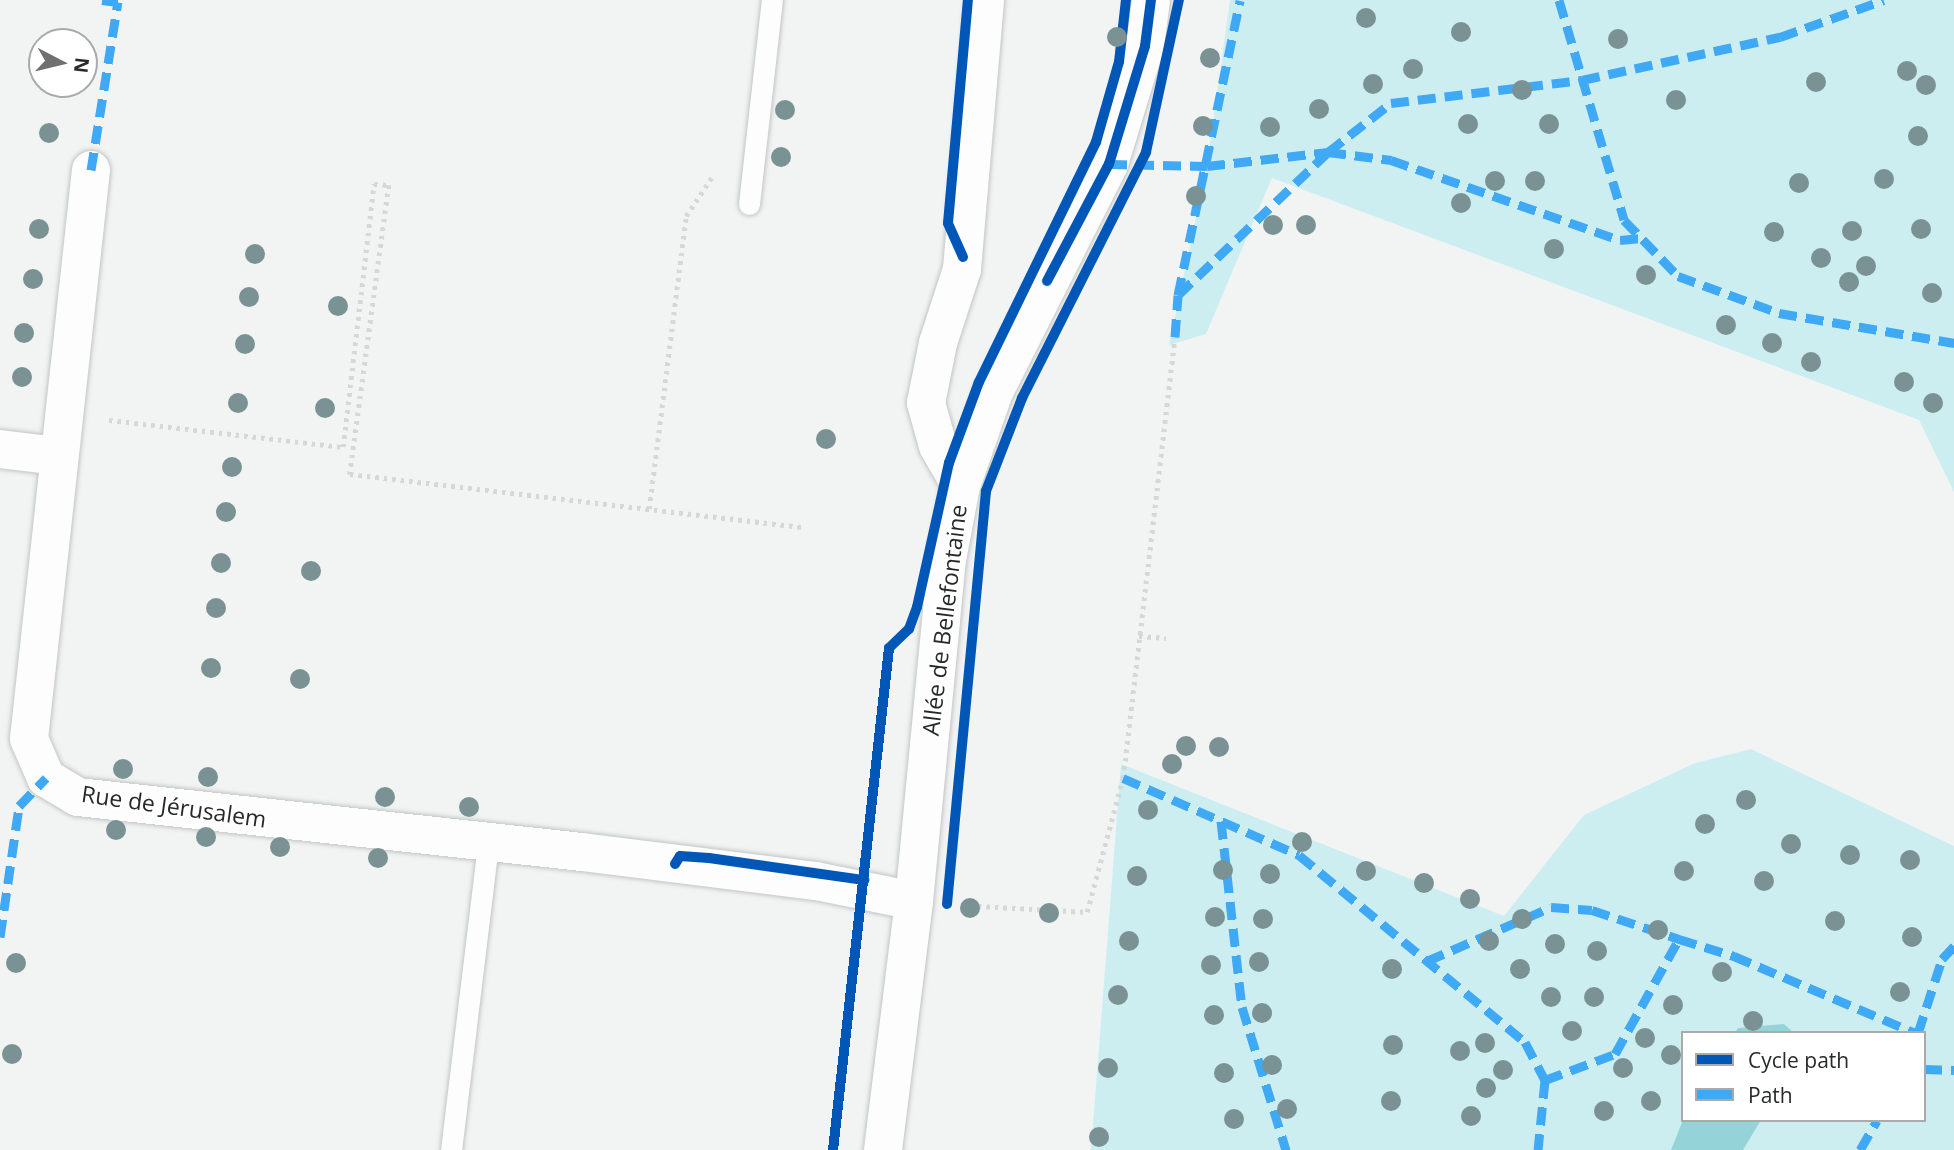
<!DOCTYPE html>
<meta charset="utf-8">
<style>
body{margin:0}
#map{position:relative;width:1954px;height:1150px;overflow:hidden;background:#f2f4f4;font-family:"Open Sans",sans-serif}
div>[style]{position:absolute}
.green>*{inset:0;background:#cdeef1}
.water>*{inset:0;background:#94d4d9}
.path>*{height:4.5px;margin-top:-2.25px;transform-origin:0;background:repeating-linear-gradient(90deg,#d6d7d7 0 3.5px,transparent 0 8.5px)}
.roads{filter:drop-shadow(0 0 2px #c3c5c5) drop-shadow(0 0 2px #c3c5c5)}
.lane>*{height:21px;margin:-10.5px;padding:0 10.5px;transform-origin:10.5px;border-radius:10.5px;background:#fdfdfd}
.street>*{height:38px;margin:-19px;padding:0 19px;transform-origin:19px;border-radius:19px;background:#fdfdfd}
.secondary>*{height:38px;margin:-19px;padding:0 19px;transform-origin:19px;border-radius:19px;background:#fdfdfd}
.quiet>*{height:9px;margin-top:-4.5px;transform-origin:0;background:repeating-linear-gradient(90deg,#3fa9f5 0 18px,transparent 0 27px)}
.cycleway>*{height:10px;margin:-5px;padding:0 5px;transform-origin:5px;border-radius:5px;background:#0057b8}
.trees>*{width:20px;height:20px;margin:-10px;border-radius:50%;background:#7a9294}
span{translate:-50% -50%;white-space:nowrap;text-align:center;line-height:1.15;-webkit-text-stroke:5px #fff;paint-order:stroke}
.street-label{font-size:23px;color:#282a2a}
.legend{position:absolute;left:1681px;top:1031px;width:245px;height:91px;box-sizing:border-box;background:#fff;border:2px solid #a9aaaa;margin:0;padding:9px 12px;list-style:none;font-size:21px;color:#282a2a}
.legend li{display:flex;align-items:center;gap:14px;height:35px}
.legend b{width:35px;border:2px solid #a9aaaa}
.north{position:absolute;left:28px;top:28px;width:70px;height:70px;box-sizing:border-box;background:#fff;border:2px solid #a9aaaa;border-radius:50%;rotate:97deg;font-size:19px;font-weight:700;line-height:28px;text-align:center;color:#282a2a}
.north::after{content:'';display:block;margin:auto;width:24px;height:32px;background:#6f7171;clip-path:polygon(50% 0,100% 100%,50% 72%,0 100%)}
</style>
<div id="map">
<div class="green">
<div style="clip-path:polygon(1230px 0,1954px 0,1954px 492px,1919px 420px,1272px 178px,1206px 334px,1169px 345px,1207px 166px)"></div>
<div style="clip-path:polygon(evenodd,1751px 749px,1954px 846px,1954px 1150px,1091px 1150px,1121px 764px,1504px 916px,1584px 815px,1695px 763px,1751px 749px,1683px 1033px,1924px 1033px,1924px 1120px,1683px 1120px,1683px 1033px)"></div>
</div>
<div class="water">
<div style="clip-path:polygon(1784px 1024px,1794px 1033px,1735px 1033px,1738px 1028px)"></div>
<div style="clip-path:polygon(1683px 1120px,1761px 1120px,1743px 1150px,1671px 1150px)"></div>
</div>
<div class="path">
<div style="left:109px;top:420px;width:236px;rotate:6.6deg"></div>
<div style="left:343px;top:447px;width:265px;rotate:-83.3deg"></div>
<div style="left:374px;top:184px;width:15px;rotate:4deg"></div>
<div style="left:389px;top:185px;width:292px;rotate:97.7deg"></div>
<div style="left:350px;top:474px;width:457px;rotate:6.7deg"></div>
<div style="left:649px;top:509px;width:295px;rotate:-82.8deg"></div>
<div style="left:686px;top:216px;width:50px;rotate:-56.3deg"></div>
<div style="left:1139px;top:636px;width:27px;rotate:4deg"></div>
<div style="left:961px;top:905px;width:126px;rotate:3.2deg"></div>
<div style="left:1087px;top:912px;width:139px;rotate:-75deg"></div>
<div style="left:1123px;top:778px;width:444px;rotate:-83.3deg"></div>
</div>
<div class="roads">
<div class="lane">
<div style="left:749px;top:204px;width:205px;rotate:-83.6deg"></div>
<div style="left:451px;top:1150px;width:308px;rotate:-83.1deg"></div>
</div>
<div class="street">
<div style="left:91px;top:170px;width:572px;rotate:96.22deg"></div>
<div style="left:29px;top:739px;width:43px;rotate:66.4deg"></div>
<div style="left:46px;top:778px;width:37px;rotate:31deg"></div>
<div style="left:78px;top:797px;width:507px;rotate:6.23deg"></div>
<div style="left:582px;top:852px;width:236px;rotate:7.1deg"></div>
<div style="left:816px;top:881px;width:100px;rotate:11.5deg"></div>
<div style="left:0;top:449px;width:58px;rotate:6.9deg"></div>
<div style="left:961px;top:486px;width:46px;rotate:-119.9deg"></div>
<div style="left:938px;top:446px;width:45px;rotate:-105.6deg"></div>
<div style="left:926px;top:403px;width:61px;rotate:-78.7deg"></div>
<div style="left:938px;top:343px;width:78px;rotate:-72deg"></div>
<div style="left:962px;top:269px;width:270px;rotate:-85.1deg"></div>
</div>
<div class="secondary">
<div style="left:883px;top:1150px;width:251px;rotate:-82.9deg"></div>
<div style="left:914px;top:901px;width:343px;rotate:-84.5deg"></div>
<div style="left:947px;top:560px;width:75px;rotate:-79.3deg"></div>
<div style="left:961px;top:486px;width:100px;rotate:-70.7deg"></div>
<div style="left:994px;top:392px;width:255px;rotate:-63.2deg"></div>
<div style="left:1109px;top:164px;width:123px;rotate:-73deg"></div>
<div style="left:1145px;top:46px;width:46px;rotate:-82.6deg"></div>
</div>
</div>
<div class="quiet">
<div style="left:1559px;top:0;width:229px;rotate:73.5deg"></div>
<div style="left:1624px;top:220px;width:78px;rotate:46deg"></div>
<div style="left:1678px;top:276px;width:108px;rotate:20.1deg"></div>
<div style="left:1779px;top:313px;width:178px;rotate:9.7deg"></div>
<div style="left:1109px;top:164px;width:98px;rotate:1.2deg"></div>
<div style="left:1207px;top:166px;width:122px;rotate:-6.6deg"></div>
<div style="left:1328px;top:152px;width:80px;rotate:-37.9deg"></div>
<div style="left:1391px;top:103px;width:192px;rotate:-6.9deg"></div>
<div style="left:1582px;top:80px;width:203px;rotate:-12.3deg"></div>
<div style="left:1780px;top:37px;width:110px;rotate:-19.6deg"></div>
<div style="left:91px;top:170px;width:170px;rotate:-80.9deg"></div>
<div style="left:118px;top:2px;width:16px;rotate:-173deg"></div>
<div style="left:1178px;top:295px;width:301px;rotate:-78.1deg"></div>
<div style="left:1175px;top:337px;width:42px;rotate:-85.9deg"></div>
<div style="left:1178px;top:295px;width:207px;rotate:-43.6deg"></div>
<div style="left:1328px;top:152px;width:64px;rotate:7.2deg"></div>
<div style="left:1391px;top:160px;width:243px;rotate:19.3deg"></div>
<div style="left:1620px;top:240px;width:22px;rotate:-5deg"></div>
<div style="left:1123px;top:778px;width:192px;rotate:23.6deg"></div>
<div style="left:1299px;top:855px;width:293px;rotate:39.6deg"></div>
<div style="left:1525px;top:1042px;width:43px;rotate:62.2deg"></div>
<div style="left:1545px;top:1080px;width:70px;rotate:95.7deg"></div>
<div style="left:1221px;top:821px;width:187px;rotate:83.6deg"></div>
<div style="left:1242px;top:1007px;width:150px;rotate:72.9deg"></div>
<div style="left:0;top:937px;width:132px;rotate:-81.7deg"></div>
<div style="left:19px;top:806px;width:39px;rotate:-46deg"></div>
<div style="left:1427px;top:961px;width:135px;rotate:-23.5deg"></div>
<div style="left:1551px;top:907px;width:41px;rotate:4.2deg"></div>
<div style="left:1592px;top:910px;width:92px;rotate:18.4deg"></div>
<div style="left:1918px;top:1033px;width:78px;rotate:-72deg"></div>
<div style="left:1942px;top:959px;width:18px;rotate:-47deg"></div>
<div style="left:1924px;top:1069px;width:30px;rotate:2deg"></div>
<div style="left:1545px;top:1080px;width:75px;rotate:-20.4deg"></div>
<div style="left:1615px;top:1054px;width:132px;rotate:-60.9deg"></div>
<div style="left:1679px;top:939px;width:58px;rotate:17.2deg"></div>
<div style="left:1734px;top:956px;width:197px;rotate:23deg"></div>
<div style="left:1860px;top:1150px;width:34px;rotate:-60deg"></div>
</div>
<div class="cycleway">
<div style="left:963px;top:257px;width:37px;rotate:-114deg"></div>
<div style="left:948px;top:223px;width:224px;rotate:-84.9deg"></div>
<div style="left:1047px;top:281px;width:132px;rotate:-62.1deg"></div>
<div style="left:1109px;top:164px;width:123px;rotate:-73deg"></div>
<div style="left:1145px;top:46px;width:46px;rotate:-82.6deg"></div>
<div style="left:675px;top:864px;width:9px;rotate:-58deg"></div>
<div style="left:680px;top:856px;width:29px;rotate:4deg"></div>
<div style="left:709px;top:858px;width:157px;rotate:8.1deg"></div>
<div style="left:947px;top:904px;width:415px;rotate:-84.6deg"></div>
<div style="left:986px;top:491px;width:100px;rotate:-68.8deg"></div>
<div style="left:1022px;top:398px;width:275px;rotate:-63.2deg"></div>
<div style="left:1146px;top:152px;width:156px;rotate:-77.8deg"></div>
<div style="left:833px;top:1150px;width:505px;rotate:-83.63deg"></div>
<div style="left:889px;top:648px;width:28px;rotate:-44deg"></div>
<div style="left:909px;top:629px;width:23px;rotate:-70deg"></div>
<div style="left:917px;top:607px;width:148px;rotate:-77.5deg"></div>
<div style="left:949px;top:463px;width:86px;rotate:-69.7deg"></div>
<div style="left:979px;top:382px;width:267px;rotate:-64deg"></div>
<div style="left:1096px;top:142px;width:83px;rotate:-74deg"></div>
<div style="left:1119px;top:62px;width:62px;rotate:-83.6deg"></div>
</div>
<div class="trees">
<div style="left:1366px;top:18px"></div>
<div style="left:1461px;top:32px"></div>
<div style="left:1117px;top:37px"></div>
<div style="left:1618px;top:39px"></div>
<div style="left:1210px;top:58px"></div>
<div style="left:1413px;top:69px"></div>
<div style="left:1907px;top:71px"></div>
<div style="left:1816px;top:82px"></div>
<div style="left:1373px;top:84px"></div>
<div style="left:1926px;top:85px"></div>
<div style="left:1522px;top:90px"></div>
<div style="left:1676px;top:100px"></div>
<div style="left:1319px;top:109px"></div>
<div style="left:785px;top:110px"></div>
<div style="left:1468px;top:124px"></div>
<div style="left:1549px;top:124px"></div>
<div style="left:1203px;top:126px"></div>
<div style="left:1270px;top:127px"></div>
<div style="left:49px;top:133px"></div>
<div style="left:1918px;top:136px"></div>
<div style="left:781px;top:157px"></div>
<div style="left:1884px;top:179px"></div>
<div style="left:1495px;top:181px"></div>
<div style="left:1535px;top:181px"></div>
<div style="left:1799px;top:183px"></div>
<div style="left:1196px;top:196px"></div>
<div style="left:1461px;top:203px"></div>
<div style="left:1273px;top:225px"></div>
<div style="left:1306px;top:225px"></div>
<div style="left:39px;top:229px"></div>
<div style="left:1921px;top:229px"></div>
<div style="left:1852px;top:231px"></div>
<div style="left:1774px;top:232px"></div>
<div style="left:1554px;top:249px"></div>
<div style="left:255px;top:254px"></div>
<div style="left:1821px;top:258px"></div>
<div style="left:1866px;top:266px"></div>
<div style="left:1646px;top:275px"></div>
<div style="left:33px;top:279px"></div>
<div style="left:1849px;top:282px"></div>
<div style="left:1932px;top:293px"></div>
<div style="left:249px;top:297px"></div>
<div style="left:338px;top:306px"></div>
<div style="left:1726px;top:325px"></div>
<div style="left:24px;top:333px"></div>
<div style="left:1772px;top:343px"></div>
<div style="left:245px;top:344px"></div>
<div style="left:1811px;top:362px"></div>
<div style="left:22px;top:377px"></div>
<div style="left:1904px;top:382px"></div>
<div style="left:238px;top:403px"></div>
<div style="left:1933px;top:403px"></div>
<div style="left:325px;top:408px"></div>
<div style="left:826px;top:439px"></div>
<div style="left:232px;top:467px"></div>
<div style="left:226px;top:512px"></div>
<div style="left:221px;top:563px"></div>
<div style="left:311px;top:571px"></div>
<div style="left:216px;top:608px"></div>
<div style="left:211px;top:668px"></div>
<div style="left:300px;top:679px"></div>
<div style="left:1186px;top:746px"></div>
<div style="left:1219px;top:747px"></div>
<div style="left:1172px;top:764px"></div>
<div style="left:123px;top:769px"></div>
<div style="left:208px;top:777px"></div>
<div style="left:385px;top:797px"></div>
<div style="left:1746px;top:800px"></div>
<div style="left:469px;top:807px"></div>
<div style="left:1148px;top:810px"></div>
<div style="left:1705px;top:824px"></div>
<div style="left:116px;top:830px"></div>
<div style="left:206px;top:837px"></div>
<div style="left:1302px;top:842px"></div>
<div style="left:1791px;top:844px"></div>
<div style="left:280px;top:847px"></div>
<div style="left:1850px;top:855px"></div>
<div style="left:378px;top:858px"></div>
<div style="left:1910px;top:860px"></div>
<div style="left:1223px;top:870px"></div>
<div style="left:1366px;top:871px"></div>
<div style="left:1684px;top:871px"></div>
<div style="left:1270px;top:874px"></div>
<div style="left:1137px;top:876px"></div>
<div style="left:1764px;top:881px"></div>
<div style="left:1424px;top:883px"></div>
<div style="left:1470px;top:899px"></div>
<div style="left:970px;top:908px"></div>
<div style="left:1049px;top:913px"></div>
<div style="left:1215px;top:917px"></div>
<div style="left:1263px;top:919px"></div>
<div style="left:1522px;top:919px"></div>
<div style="left:1835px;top:921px"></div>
<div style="left:1658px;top:930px"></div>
<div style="left:1912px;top:937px"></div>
<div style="left:1129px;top:941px"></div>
<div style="left:1489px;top:941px"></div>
<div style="left:1555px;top:944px"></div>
<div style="left:1597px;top:951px"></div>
<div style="left:1259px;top:962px"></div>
<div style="left:16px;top:963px"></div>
<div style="left:1211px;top:965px"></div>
<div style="left:1392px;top:969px"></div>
<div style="left:1520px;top:969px"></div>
<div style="left:1722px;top:972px"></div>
<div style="left:1900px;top:992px"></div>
<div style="left:1118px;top:995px"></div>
<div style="left:1551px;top:997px"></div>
<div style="left:1594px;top:997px"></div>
<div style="left:1673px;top:1005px"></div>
<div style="left:1262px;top:1013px"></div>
<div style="left:1214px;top:1015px"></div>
<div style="left:1753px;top:1021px"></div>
<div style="left:1572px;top:1031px"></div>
<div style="left:1645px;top:1038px"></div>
<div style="left:1485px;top:1043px"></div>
<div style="left:1393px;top:1045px"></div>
<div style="left:1460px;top:1051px"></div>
<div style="left:12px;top:1054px"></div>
<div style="left:1671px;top:1055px"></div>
<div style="left:1272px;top:1065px"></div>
<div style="left:1108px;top:1068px"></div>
<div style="left:1623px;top:1068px"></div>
<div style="left:1503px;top:1070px"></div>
<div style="left:1224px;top:1073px"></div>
<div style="left:1486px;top:1088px"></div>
<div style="left:1391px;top:1101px"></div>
<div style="left:1651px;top:1101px"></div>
<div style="left:1287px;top:1109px"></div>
<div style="left:1604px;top:1111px"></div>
<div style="left:1471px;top:1116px"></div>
<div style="left:1234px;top:1119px"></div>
<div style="left:1099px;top:1137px"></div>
</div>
<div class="street-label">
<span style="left:944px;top:620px;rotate:-83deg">Allée de Bellefontaine</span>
<span style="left:174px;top:806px;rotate:8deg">Rue de Jérusalem</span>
</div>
<ul class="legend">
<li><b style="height:9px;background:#0057b8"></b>Cycle path</li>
<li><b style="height:9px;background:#3fa9f5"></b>Path</li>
</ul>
<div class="north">N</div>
</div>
